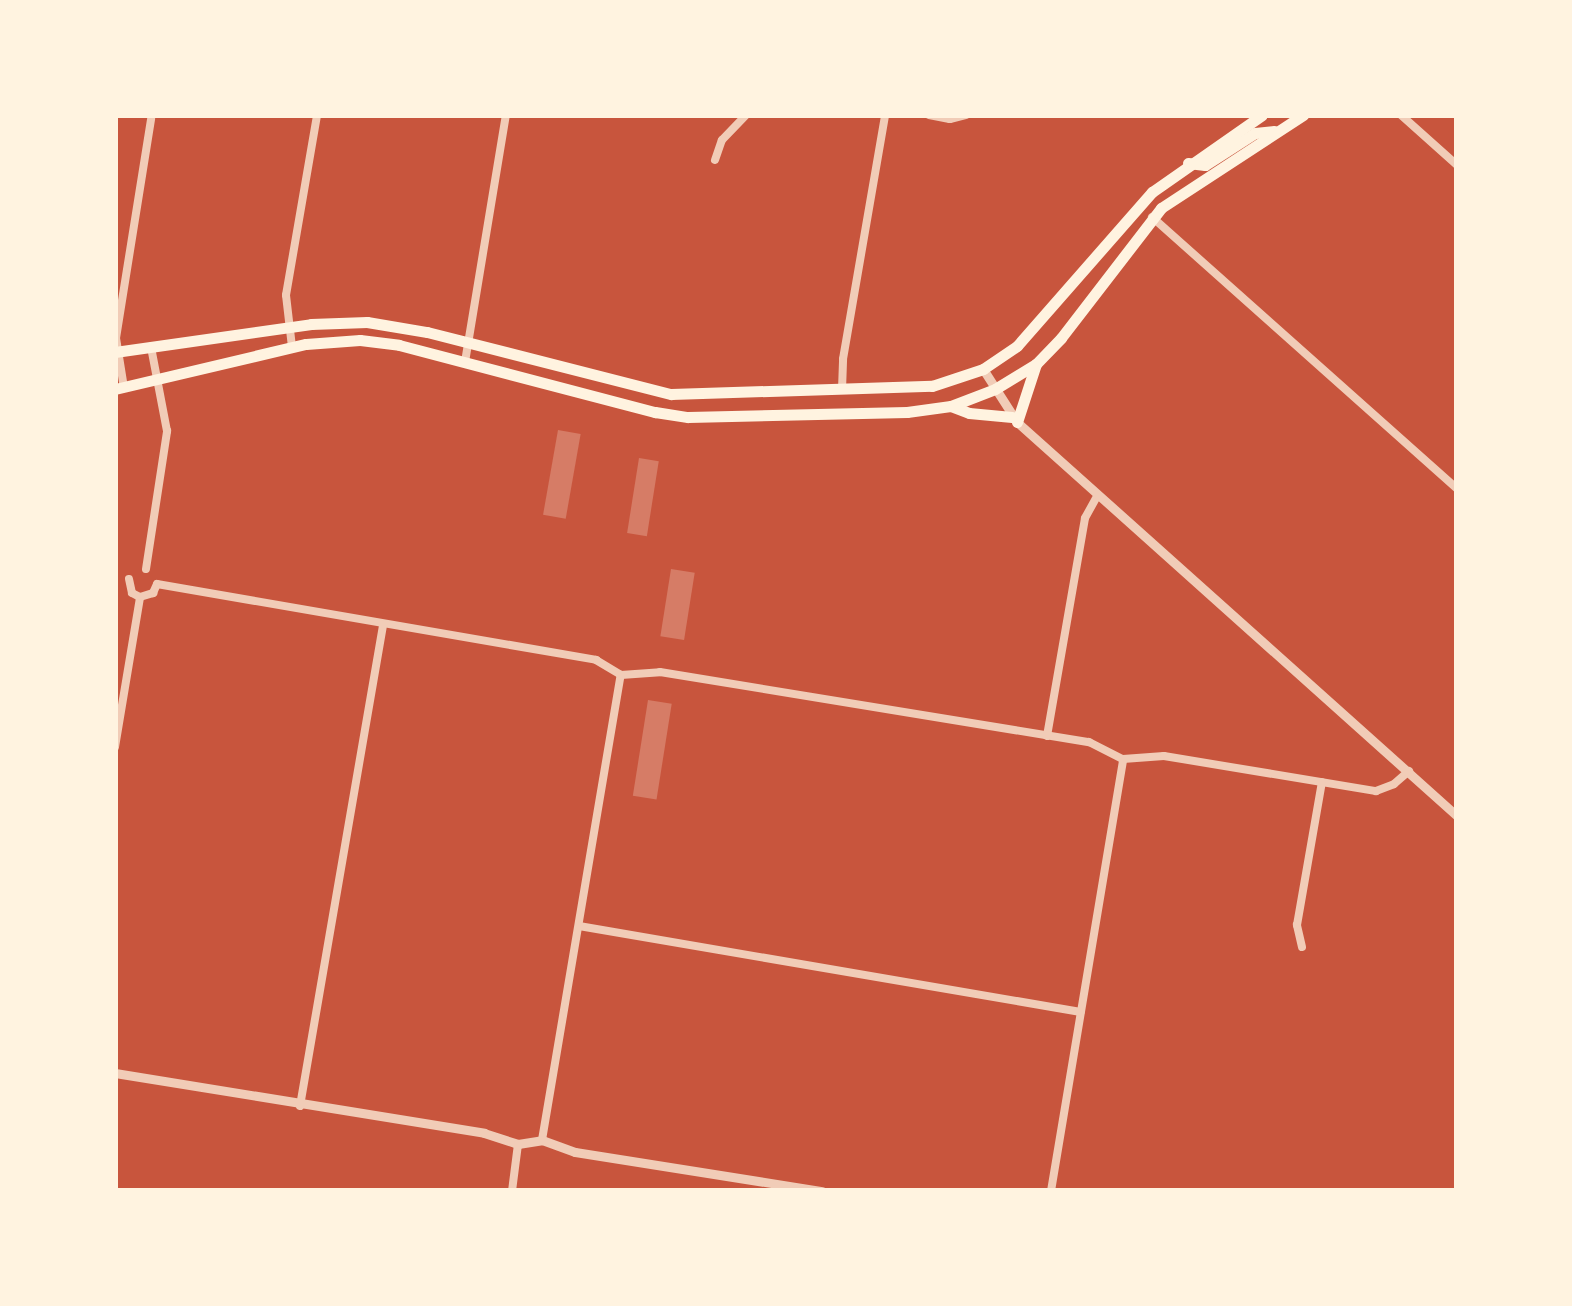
<!DOCTYPE html>
<style>
body{margin:0}
#map{position:relative;width:1572px;height:1306px;overflow:hidden;background:#c8553d;font-family:"DejaVu Sans",sans-serif}
div>[style]{position:absolute}
.building>*{inset:0;background:#d67c66;transform-origin:0 0}
.path>*{height:2.5px;margin:-1.25px;padding:0 1.25px;transform-origin:1.25px;border-radius:1.25px;background:#fff3e0}
.minor>*{height:8px;margin:-4px;padding:0 4px;transform-origin:4px;border-radius:4px;background:#f1ccb7}
.tertiary>*{height:9px;margin:-4.5px;padding:0 4.5px;transform-origin:4.5px;border-radius:4.5px;background:#f1ccb7}
.primary>*{height:11px;margin:-5.5px;padding:0 5.5px;transform-origin:5.5px;border-radius:5.5px;background:#fff3e0}
span{translate:-50% -50%;white-space:nowrap;text-align:center;line-height:1.15;-webkit-text-stroke:9px #fff3e0;paint-order:stroke}
.frame{position:absolute;inset:0;border:118px solid #fff3e0;pointer-events:none}
</style>
<div id="map">
<div class="building">
<div style="left:558px;top:430px;width:23px;height:86px;rotate:10deg"></div>
<div style="left:639px;top:458px;width:20px;height:76px;rotate:9deg"></div>
<div style="left:671px;top:569px;width:24px;height:68px;rotate:9deg"></div>
<div style="left:648px;top:700px;width:24px;height:97px;rotate:9deg"></div>
</div>
<div class="path">
<div style="left:125px;top:115px;width:9px"></div>
</div>
<div class="minor">
<div style="left:929px;top:115px;width:21px;rotate:11deg"></div>
<div style="left:950px;top:119px;width:16px;rotate:-14deg"></div>
<div style="left:1401px;top:115px;width:75px;rotate:41.8deg"></div>
<div style="left:715px;top:160px;width:21px;rotate:-71deg"></div>
<div style="left:722px;top:140px;width:35px;rotate:-46deg"></div>
<div style="left:1152px;top:217px;width:409px;rotate:41.7deg"></div>
<div style="left:292px;top:347px;width:52px;rotate:-96.6deg"></div>
<div style="left:286px;top:295px;width:183px;rotate:-80.2deg"></div>
<div style="left:465px;top:362px;width:250px;rotate:-80.6deg"></div>
<div style="left:124px;top:388px;width:51px;rotate:-99.1deg"></div>
<div style="left:116px;top:338px;width:222px;rotate:-80.9deg"></div>
<div style="left:842px;top:390px;width:31px;rotate:-88deg"></div>
<div style="left:843px;top:359px;width:248px;rotate:-80.2deg"></div>
<div style="left:146px;top:569px;width:140px;rotate:-81.3deg"></div>
<div style="left:167px;top:431px;width:86px;rotate:-100.8deg"></div>
<div style="left:129px;top:579px;width:14px;rotate:78deg"></div>
<div style="left:132px;top:593px;width:9px;rotate:27deg"></div>
<div style="left:140px;top:597px;width:14px;rotate:-17deg"></div>
<div style="left:153px;top:593px;width:10px;rotate:-66deg"></div>
<div style="left:157px;top:584px;width:446px;rotate:9.8deg"></div>
<div style="left:596px;top:660px;width:29px;rotate:31deg"></div>
<div style="left:621px;top:675px;width:39px;rotate:-4deg"></div>
<div style="left:660px;top:672px;width:435px;rotate:9.3deg"></div>
<div style="left:1089px;top:742px;width:38px;rotate:27deg"></div>
<div style="left:1123px;top:759px;width:41px;rotate:-4.2deg"></div>
<div style="left:1164px;top:756px;width:215px;rotate:9.4deg"></div>
<div style="left:1376px;top:791px;width:19px;rotate:-21deg"></div>
<div style="left:1394px;top:784px;width:20px;rotate:-41deg"></div>
<div style="left:1047px;top:736px;width:221px;rotate:-80.1deg"></div>
<div style="left:1085px;top:518px;width:26px;rotate:-61deg"></div>
<div style="left:115px;top:747px;width:152px;rotate:-80.5deg"></div>
<div style="left:579px;top:926px;width:509px;rotate:9.72deg"></div>
<div style="left:1302px;top:947px;width:23px;rotate:-103deg"></div>
<div style="left:1297px;top:925px;width:145px;rotate:-80.1deg"></div>
<div style="left:300px;top:1106px;width:489px;rotate:-80.2deg"></div>
<div style="left:542px;top:1140px;width:472px;rotate:-80.4deg"></div>
<div style="left:512px;top:1191px;width:47px;rotate:-82.7deg"></div>
<div style="left:1051px;top:1191px;width:438px;rotate:-80.5deg"></div>
</div>
<div class="tertiary">
<div style="left:983px;top:369px;width:63px;rotate:57.3deg"></div>
<div style="left:1017px;top:422px;width:591px;rotate:41.84deg"></div>
<div style="left:115px;top:1073px;width:374px;rotate:9.2deg"></div>
<div style="left:484px;top:1133px;width:36px;rotate:18deg"></div>
<div style="left:518px;top:1144px;width:24px;rotate:-9deg"></div>
<div style="left:542px;top:1140px;width:35px;rotate:20deg"></div>
<div style="left:575px;top:1152px;width:250px;rotate:9deg"></div>
</div>
<div class="primary">
<div style="left:1188px;top:163px;width:17px;rotate:7deg"></div>
<div style="left:1205px;top:165px;width:59px;rotate:-32.6deg"></div>
<div style="left:1255px;top:133px;width:19px;rotate:-6deg"></div>
<div style="left:115px;top:352px;width:198px;rotate:-8.1deg"></div>
<div style="left:311px;top:324px;width:56px;rotate:-2deg"></div>
<div style="left:367px;top:322px;width:61px;rotate:9.5deg"></div>
<div style="left:427px;top:332px;width:252px;rotate:14.3deg"></div>
<div style="left:671px;top:394px;width:261px;rotate:-1.8deg"></div>
<div style="left:932px;top:386px;width:54px;rotate:-18.4deg"></div>
<div style="left:983px;top:369px;width:41px;rotate:-34.1deg"></div>
<div style="left:1017px;top:346px;width:205px;rotate:-48.8deg"></div>
<div style="left:1152px;top:192px;width:134px;rotate:-35deg"></div>
<div style="left:115px;top:389px;width:196px;rotate:-13.3deg"></div>
<div style="left:306px;top:344px;width:54px;rotate:-4.2deg"></div>
<div style="left:360px;top:340px;width:39px;rotate:7deg"></div>
<div style="left:399px;top:345px;width:265px;rotate:14.7deg"></div>
<div style="left:655px;top:412px;width:33px;rotate:9deg"></div>
<div style="left:688px;top:417px;width:219px;rotate:-1.3deg"></div>
<div style="left:907px;top:412px;width:44px;rotate:-7.8deg"></div>
<div style="left:951px;top:406px;width:47px;rotate:-21.1deg"></div>
<div style="left:995px;top:389px;width:48px;rotate:-31.4deg"></div>
<div style="left:1036px;top:364px;width:36px;rotate:-46deg"></div>
<div style="left:1061px;top:338px;width:164px;rotate:-52.4deg"></div>
<div style="left:1161px;top:208px;width:170px;rotate:-33.2deg"></div>
<div style="left:951px;top:406px;width:19px;rotate:21deg"></div>
<div style="left:969px;top:413px;width:43px;rotate:5.3deg"></div>
<div style="left:1017px;top:422px;width:61px;rotate:-71.9deg"></div>
</div>
<div class="frame"></div>
</div>
